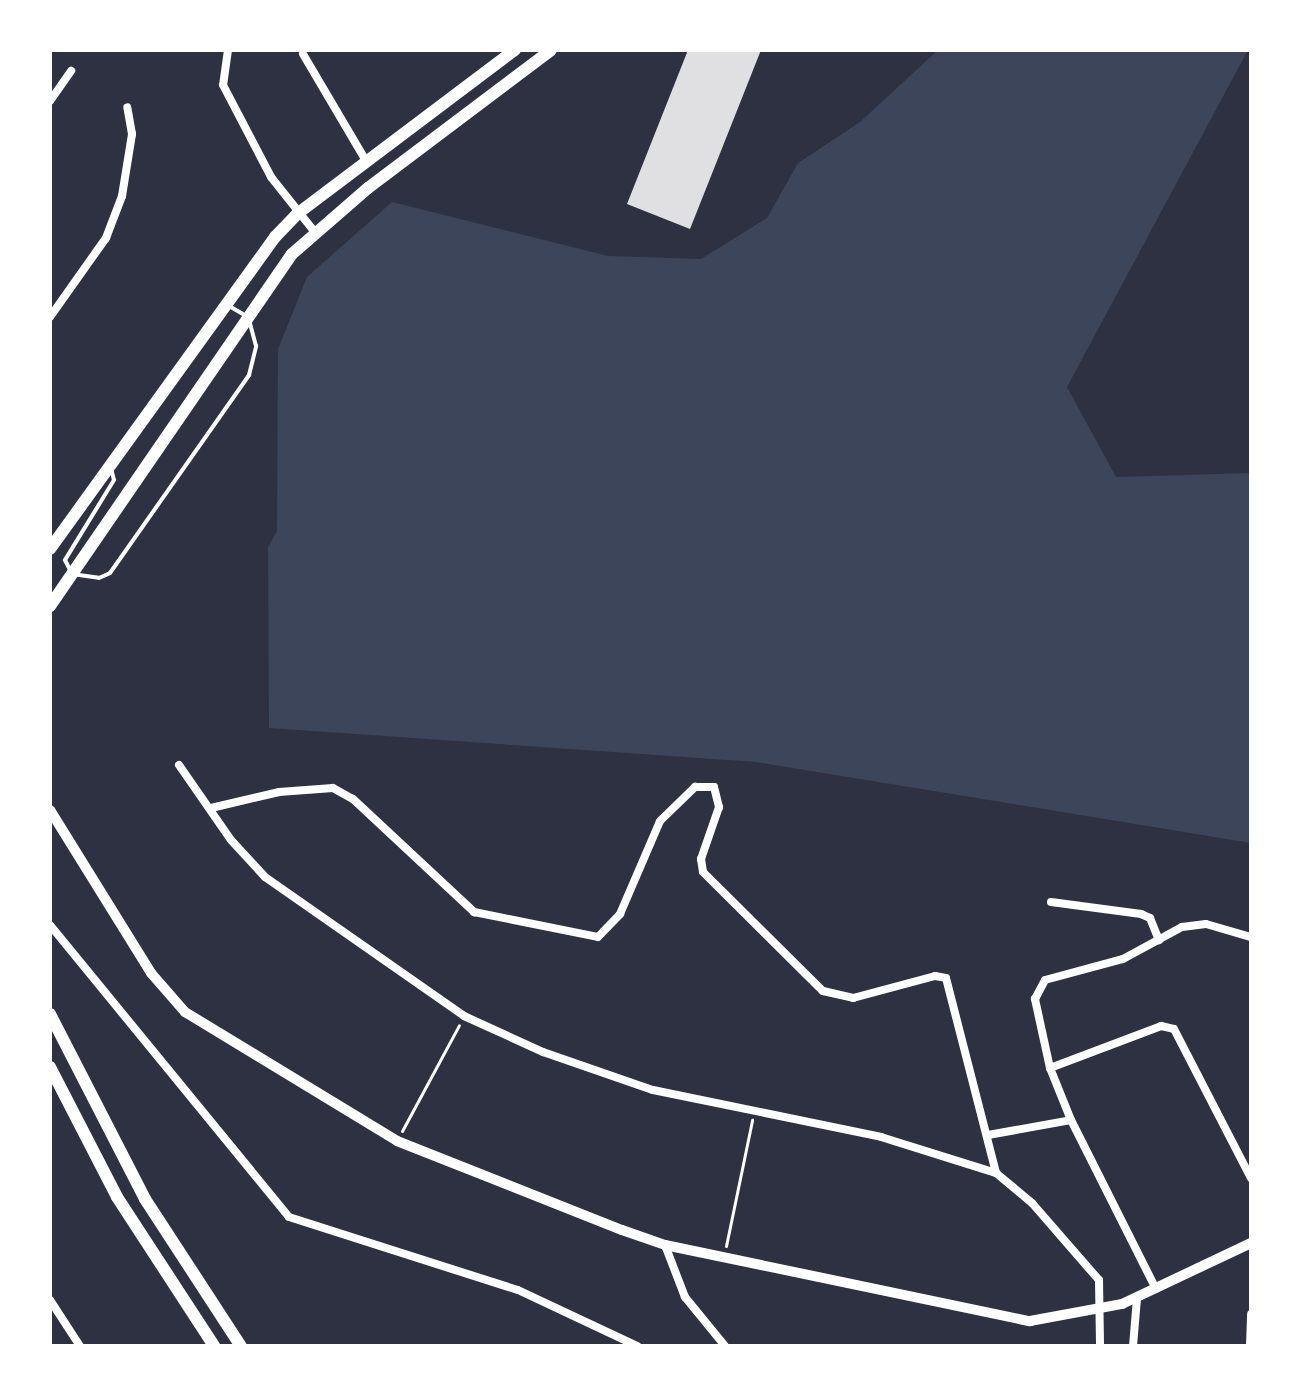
<!DOCTYPE html>
<style>
body{margin:0}
#map{position:relative;width:1301px;height:1396px;overflow:hidden;background:#2d3142;font-family:Quicksand,sans-serif}
div>[style]{position:absolute}
.green>*{inset:0;background:#3c4559}
.building>*{inset:0;background:#e0e0e3}
.path>*{height:3px;margin:-1.5px;padding:0 1.5px;transform-origin:1.5px;border-radius:1.5px;background:#fff}
.service>*{height:4px;margin:-2px;padding:0 2px;transform-origin:2px;border-radius:2px;background:#fff}
.minor>*{height:8px;margin:-4px;padding:0 4px;transform-origin:4px;border-radius:4px;background:#fff}
.tertiary>*{height:10px;margin:-5px;padding:0 5px;transform-origin:5px;border-radius:5px;background:#fff}
.primary>*{height:12px;margin:-6px;padding:0 6px;transform-origin:6px;border-radius:6px;background:#fff}
span{translate:-50% -50%;white-space:nowrap;text-align:center;line-height:1.15;-webkit-text-stroke:6px #fff;paint-order:stroke}
.frame{position:absolute;inset:0;border:52px solid #fff;pointer-events:none}
</style>
<div id="map">
<div class="green">
<div style="clip-path:polygon(938px 50px,1248px 50px,1067px 387px,1116px 477px,1251px 473px,1251px 843px,756px 762px,269px 728px,268px 547px,277px 531px,278px 349px,307px 277px,392px 202px,608px 256px,701px 259px,767px 218px,798px 163px,860px 122px)"></div>
</div>
<div class="building">
<div style="clip-path:polygon(688px 50px,761px 50px,690px 229px,627px 204px)"></div>
</div>
<div class="path">
<div style="left:402px;top:1131px;width:120px;rotate:-61.7deg"></div>
<div style="left:726px;top:1246px;width:129px;rotate:-78.3deg"></div>
</div>
<div class="service">
<div style="left:229px;top:306px;width:20px;rotate:30deg"></div>
<div style="left:111px;top:468px;width:12px;rotate:76deg"></div>
<div style="left:114px;top:480px;width:94px;rotate:121.5deg"></div>
<div style="left:65px;top:560px;width:16px;rotate:63deg"></div>
<div style="left:72px;top:574px;width:27px;rotate:8deg"></div>
<div style="left:99px;top:578px;width:12px;rotate:-24deg"></div>
<div style="left:110px;top:573px;width:242px;rotate:-54.9deg"></div>
<div style="left:249px;top:375px;width:30px;rotate:-76deg"></div>
<div style="left:256px;top:346px;width:24px;rotate:-105deg"></div>
</div>
<div class="minor">
<div style="left:228px;top:50px;width:35px;rotate:98deg"></div>
<div style="left:223px;top:85px;width:104px;rotate:62.4deg"></div>
<div style="left:271px;top:177px;width:69px;rotate:51.5deg"></div>
<div style="left:303px;top:54px;width:124px;rotate:59.5deg"></div>
<div style="left:50px;top:101px;width:37px;rotate:-55deg"></div>
<div style="left:50px;top:317px;width:97px;rotate:-54.7deg"></div>
<div style="left:106px;top:238px;width:45px;rotate:-69.1deg"></div>
<div style="left:122px;top:196px;width:63px;rotate:-80.8deg"></div>
<div style="left:132px;top:134px;width:27px;rotate:-100deg"></div>
<div style="left:179px;top:765px;width:91px;rotate:55.3deg"></div>
<div style="left:231px;top:840px;width:50px;rotate:47.4deg"></div>
<div style="left:265px;top:877px;width:243px;rotate:34.9deg"></div>
<div style="left:464px;top:1016px;width:87px;rotate:24.5deg"></div>
<div style="left:543px;top:1052px;width:116px;rotate:19.1deg"></div>
<div style="left:653px;top:1090px;width:233px;rotate:11.6deg"></div>
<div style="left:881px;top:1137px;width:121px;rotate:17.4deg"></div>
<div style="left:211px;top:808px;width:70px;rotate:-13.2deg"></div>
<div style="left:279px;top:792px;width:54px;rotate:-4.2deg"></div>
<div style="left:333px;top:788px;width:23px;rotate:29deg"></div>
<div style="left:353px;top:799px;width:166px;rotate:43deg"></div>
<div style="left:474px;top:912px;width:126px;rotate:11.4deg"></div>
<div style="left:598px;top:937px;width:32px;rotate:-46deg"></div>
<div style="left:620px;top:914px;width:101px;rotate:-66.7deg"></div>
<div style="left:660px;top:821px;width:49px;rotate:-44.2deg"></div>
<div style="left:695px;top:787px;width:19px"></div>
<div style="left:714px;top:787px;width:21px;rotate:76deg"></div>
<div style="left:719px;top:807px;width:55px;rotate:109.1deg"></div>
<div style="left:701px;top:859px;width:13px;rotate:81deg"></div>
<div style="left:703px;top:872px;width:169px;rotate:44.8deg"></div>
<div style="left:823px;top:991px;width:31px;rotate:13deg"></div>
<div style="left:853px;top:998px;width:85px;rotate:-15deg"></div>
<div style="left:935px;top:976px;width:11px;rotate:10deg"></div>
<div style="left:946px;top:978px;width:201px;rotate:75.6deg"></div>
<div style="left:996px;top:1173px;width:47px;rotate:39.8deg"></div>
<div style="left:1032px;top:1203px;width:102px;rotate:49deg"></div>
<div style="left:1099px;top:1280px;width:66px;rotate:89.1deg"></div>
<div style="left:1051px;top:902px;width:91px;rotate:7.6deg"></div>
<div style="left:1141px;top:914px;width:10px;rotate:24deg"></div>
<div style="left:1150px;top:918px;width:24px;rotate:68deg"></div>
<div style="left:50px;top:925px;width:377px;rotate:50.7deg"></div>
<div style="left:289px;top:1217px;width:240px;rotate:17.7deg"></div>
<div style="left:518px;top:1290px;width:132px;rotate:25.2deg"></div>
<div style="left:1050px;top:1068px;width:119px;rotate:-20.7deg"></div>
<div style="left:1161px;top:1026px;width:13px;rotate:13deg"></div>
<div style="left:1174px;top:1029px;width:168px;rotate:62.7deg"></div>
<div style="left:988px;top:1135px;width:84px;rotate:-10.2deg"></div>
<div style="left:665px;top:1245px;width:56px;rotate:69deg"></div>
<div style="left:685px;top:1297px;width:63px;rotate:50.8deg"></div>
<div style="left:1156px;top:1289px;width:189px;rotate:-116.7deg"></div>
<div style="left:1071px;top:1120px;width:56px;rotate:-112deg"></div>
<div style="left:1050px;top:1068px;width:71px;rotate:-102.3deg"></div>
<div style="left:1035px;top:999px;width:21px;rotate:-62deg"></div>
<div style="left:1045px;top:980px;width:81px;rotate:-15.1deg"></div>
<div style="left:1123px;top:959px;width:67px;rotate:-28.5deg"></div>
<div style="left:1182px;top:927px;width:24px;rotate:-7deg"></div>
<div style="left:1206px;top:924px;width:47px;rotate:16.1deg"></div>
<div style="left:50px;top:1300px;width:55px;rotate:56.9deg"></div>
<div style="left:1133px;top:1346px;width:48px;rotate:-85.2deg"></div>
<div style="left:1250px;top:1346px;width:32px;rotate:-88deg"></div>
</div>
<div class="tertiary">
<div style="left:50px;top:810px;width:192px;rotate:58.2deg"></div>
<div style="left:151px;top:973px;width:52px;rotate:48.9deg"></div>
<div style="left:185px;top:1012px;width:248px;rotate:31.3deg"></div>
<div style="left:397px;top:1141px;width:242px;rotate:21.6deg"></div>
<div style="left:622px;top:1230px;width:46px;rotate:19.2deg"></div>
<div style="left:665px;top:1245px;width:373px;rotate:11.8deg"></div>
<div style="left:1030px;top:1321px;width:94px;rotate:-10.5deg"></div>
<div style="left:1122px;top:1304px;width:143px;rotate:-25.3deg"></div>
</div>
<div class="primary">
<div style="left:50px;top:549px;width:385px;rotate:-54.2deg"></div>
<div style="left:275px;top:237px;width:32px;rotate:-46deg"></div>
<div style="left:297px;top:214px;width:273px;rotate:-37deg"></div>
<div style="left:50px;top:606px;width:427px;rotate:-55.5deg"></div>
<div style="left:292px;top:254px;width:101px;rotate:-41deg"></div>
<div style="left:368px;top:188px;width:229px;rotate:-37deg"></div>
<div style="left:50px;top:1014px;width:208px;rotate:62.8deg"></div>
<div style="left:145px;top:1199px;width:176px;rotate:56.9deg"></div>
<div style="left:50px;top:1067px;width:146px;rotate:62.7deg"></div>
<div style="left:117px;top:1197px;width:178px;rotate:56.9deg"></div>
</div>
<div class="frame"></div>
</div>
